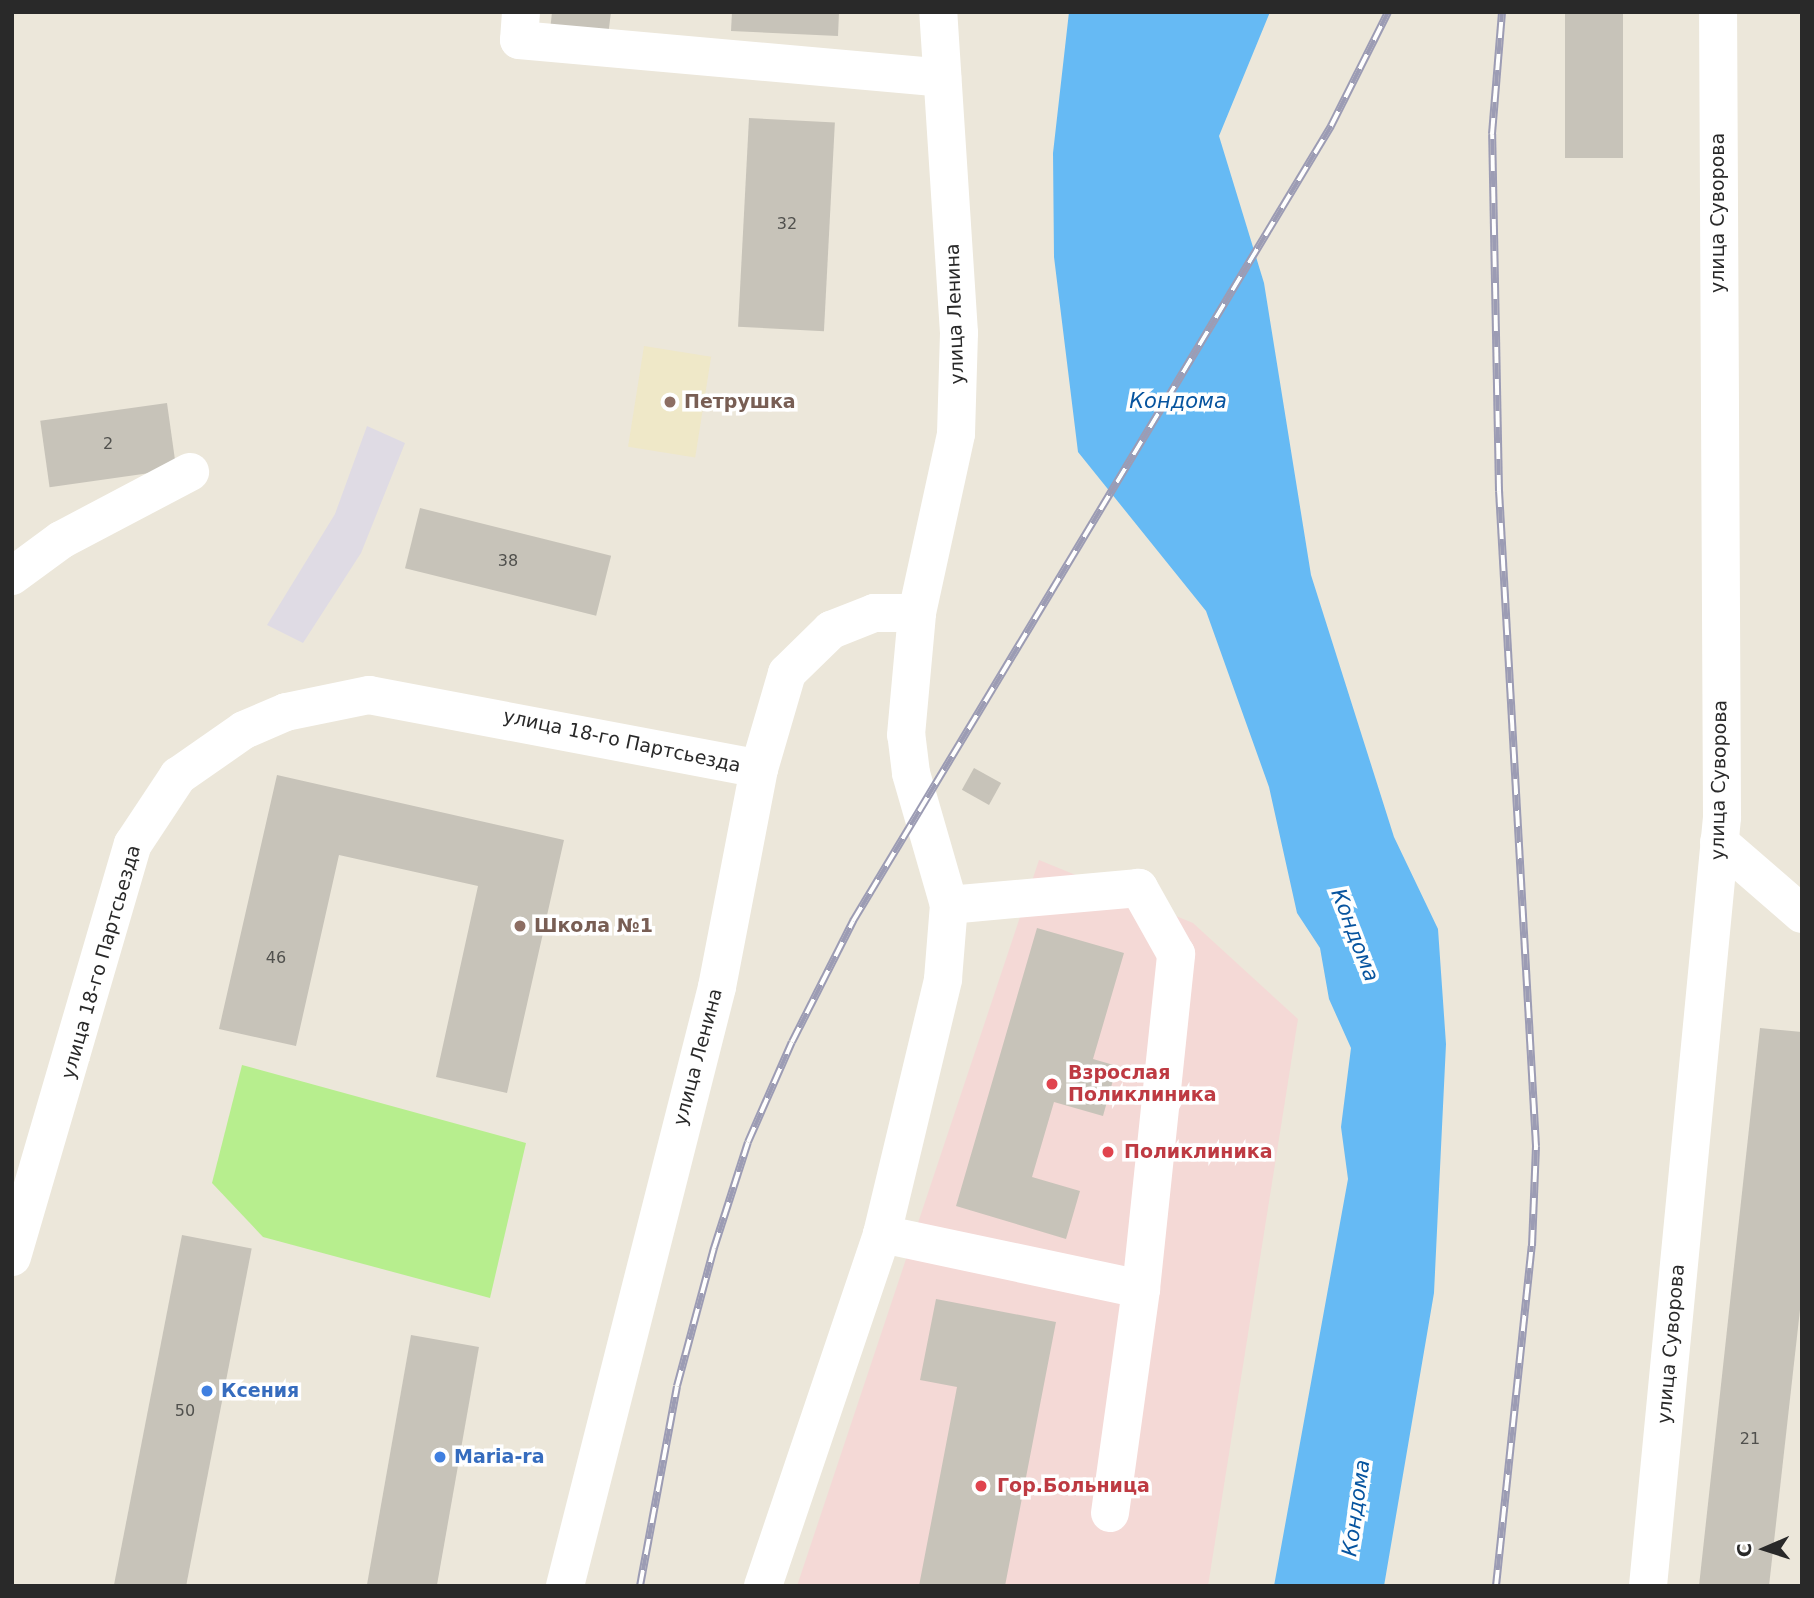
<!DOCTYPE html>
<meta charset="utf-8">
<style>
body{margin:0}
#map{position:relative;width:1814px;height:1598px;overflow:hidden;background:#ece7da;font-family:"DejaVu Sans",sans-serif}
div>[style]{position:absolute}
.industrial>*{inset:0;background:#dfdbe4}
.education>*{inset:0;background:#efe8c8;transform-origin:0 0}
.medical>*{inset:0;background:#f4d9d6}
.pitch>*{inset:0;background:#b7ee8e}
.water>*{inset:0;background:#66baf4}
.building>*{inset:0;background:#c7c3b9;transform-origin:0 0}
.minor>*{height:38px;margin:-19px;padding:0 19px;transform-origin:19px;border-radius:19px;background:#fff}
.rail>*{height:8px;margin-top:-4px;transform-origin:0;background:repeating-linear-gradient(90deg,#fff 0 16px,#9c9cb4 0 32px);box-sizing:border-box;border-block:2px solid #9c9cb4}
.dots>*{width:19px;height:19px;translate:-50% -50%;box-sizing:border-box;border:4px solid #fff;border-radius:50%}
span{translate:-50% -50%;white-space:nowrap;text-align:center;line-height:1.15;-webkit-text-stroke:7px #fff;paint-order:stroke}
.number-label{font-size:16px;color:#50504d}
.number-label span{-webkit-text-stroke-width:0}
.street-label{font-size:19px;color:#292929}
.education-label{font-size:19px;color:#785e54;font-weight:700}
.left{translate:0 -50%;text-align:left}
.health-label{font-size:19px;color:#be3a42;font-weight:700}
.shop-label{font-size:19px;color:#366cbe;font-weight:700}
.water-label{font-size:21px;color:#07549f;font-style:italic}
.frame{position:absolute;inset:0;border:14px solid #292929;pointer-events:none}
.north{position:absolute;left:1730px;top:1514px;width:70px;height:70px;-webkit-text-stroke:5px #fff;paint-order:stroke;rotate:267deg;font-size:19px;font-weight:700;line-height:28px;text-align:center;color:#292929}
.north::after{content:'';display:block;margin:auto;width:24px;height:32px;background:#292929;clip-path:polygon(50% 0,100% 100%,50% 72%,0 100%)}
</style>
<div id="map">
<div class="industrial">
<div style="clip-path:polygon(367px 426px,405px 443px,361px 553px,303px 643px,267px 625px,335px 514px)"></div>
</div>
<div class="education">
<div style="left:644px;top:346px;width:68px;height:102px;rotate:9deg"></div>
</div>
<div class="medical">
<div style="clip-path:polygon(1039px 860px,1193px 923px,1298px 1019px,1208px 1586px,797px 1586px)"></div>
</div>
<div class="pitch">
<div style="clip-path:polygon(242px 1065px,526px 1143px,490px 1298px,263px 1237px,212px 1183px)"></div>
</div>
<div class="water">
<div style="clip-path:polygon(1069px 12px,1270px 12px,1219px 136px,1264px 283px,1311px 575px,1394px 837px,1438px 929px,1446px 1044px,1434px 1293px,1384px 1586px,1274px 1586px,1348px 1179px,1341px 1127px,1351px 1048px,1329px 999px,1320px 948px,1297px 913px,1269px 787px,1206px 611px,1078px 452px,1054px 257px,1053px 153px)"></div>
</div>
<div class="building">
<div style="clip-path:polygon(552px 12px,611px 12px,608px 36px,550px 31px)"></div>
<div style="clip-path:polygon(732px 12px,839px 12px,838px 36px,731px 31px)"></div>
<div style="left:1565px;top:12px;width:58px;height:146px"></div>
<div style="left:749px;top:118px;width:86px;height:209px;rotate:3deg"></div>
<div style="left:167px;top:403px;width:67px;height:128px;rotate:82deg"></div>
<div style="left:420px;top:508px;width:197px;height:62px;rotate:14deg"></div>
<div style="left:974px;top:768px;width:31px;height:25px;rotate:29deg"></div>
<div style="clip-path:polygon(277px 775px,564px 840px,507px 1093px,436px 1077px,478px 886px,339px 855px,296px 1046px,219px 1029px)"></div>
<div style="clip-path:polygon(1037px 928px,1124px 953px,1093px 1059px,1117px 1066px,1103px 1116px,1054px 1102px,1032px 1177px,1080px 1191px,1066px 1239px,956px 1206px)"></div>
<div style="clip-path:polygon(1760px 1028px,1802px 1032px,1802px 1292px,1769px 1586px,1699px 1586px)"></div>
<div style="left:182px;top:1235px;width:71px;height:357px;rotate:11deg"></div>
<div style="clip-path:polygon(936px 1299px,1056px 1322px,1005px 1586px,919px 1586px,957px 1387px,920px 1380px)"></div>
<div style="left:411px;top:1335px;width:69px;height:255px;rotate:10deg"></div>
</div>
<div class="minor">
<div style="left:521px;top:12px;width:28px;rotate:94deg"></div>
<div style="left:519px;top:40px;width:425px;rotate:5.1deg"></div>
<div style="left:12px;top:576px;width:61px;rotate:-36.3deg"></div>
<div style="left:61px;top:540px;width:146px;rotate:-27.8deg"></div>
<div style="left:1719px;top:842px;width:110px;rotate:40.9deg"></div>
<div style="left:882px;top:1234px;width:265px;rotate:12deg"></div>
<div style="left:1141px;top:1289px;width:337px;rotate:-84deg"></div>
<div style="left:1176px;top:954px;width:76px;rotate:-119.3deg"></div>
<div style="left:1139px;top:888px;width:191px;rotate:174.9deg"></div>
<div style="left:12px;top:1257px;width:430px;rotate:-73.7deg"></div>
<div style="left:133px;top:844px;width:82px;rotate:-56.5deg"></div>
<div style="left:178px;top:776px;width:80px;rotate:-34.9deg"></div>
<div style="left:244px;top:730px;width:46px;rotate:-23.2deg"></div>
<div style="left:286px;top:712px;width:85px;rotate:-11.6deg"></div>
<div style="left:369px;top:695px;width:397px;rotate:10.7deg"></div>
<div style="left:1110px;top:1513px;width:226px;rotate:-82.1deg"></div>
<div style="left:565px;top:1586px;width:618px;rotate:-75.76deg"></div>
<div style="left:717px;top:987px;width:222px;rotate:-79.1deg"></div>
<div style="left:759px;top:769px;width:100px;rotate:-73.7deg"></div>
<div style="left:787px;top:673px;width:62px;rotate:-44.3deg"></div>
<div style="left:831px;top:630px;width:46px;rotate:-21.6deg"></div>
<div style="left:874px;top:613px;width:43px"></div>
<div style="left:763px;top:1586px;width:372px;rotate:-71.3deg"></div>
<div style="left:882px;top:1234px;width:262px;rotate:-76.5deg"></div>
<div style="left:943px;top:979px;width:74px;rotate:-85.4deg"></div>
<div style="left:949px;top:905px;width:137px;rotate:-106.1deg"></div>
<div style="left:911px;top:773px;width:38px;rotate:-97deg"></div>
<div style="left:906px;top:735px;width:122px;rotate:-84.8deg"></div>
<div style="left:917px;top:613px;width:183px;rotate:-77.7deg"></div>
<div style="left:956px;top:434px;width:101px;rotate:-88.3deg"></div>
<div style="left:959px;top:333px;width:322px;rotate:-93.7deg"></div>
<div style="left:1648px;top:1586px;width:773px;rotate:-84.5deg"></div>
<div style="left:1722px;top:817px;width:805px;rotate:-90.28deg"></div>
</div>
<div class="rail">
<div style="left:640px;top:1586px;width:203px;rotate:-79.5deg"></div>
<div style="left:677px;top:1386px;width:143px;rotate:-75deg"></div>
<div style="left:714px;top:1248px;width:111px;rotate:-72.2deg"></div>
<div style="left:748px;top:1142px;width:109px;rotate:-66.3deg"></div>
<div style="left:792px;top:1042px;width:136px;rotate:-63.2deg"></div>
<div style="left:853px;top:921px;width:928px;rotate:-58.98deg"></div>
<div style="left:1331px;top:126px;width:127px;rotate:-63.4deg"></div>
<div style="left:1496px;top:1586px;width:342px;rotate:-84deg"></div>
<div style="left:1532px;top:1246px;width:100px;rotate:-87.7deg"></div>
<div style="left:1536px;top:1146px;width:656px;rotate:-93.23deg"></div>
<div style="left:1499px;top:491px;width:357px;rotate:-91.1deg"></div>
<div style="left:1492px;top:134px;width:122px;rotate:-85.3deg"></div>
</div>
<div class="dots">
<div style="left:670px;top:402px;background:#8d6e63"></div>
<div style="left:520px;top:926px;background:#8d6e63"></div>
<div style="left:1052px;top:1084px;background:#e0444e"></div>
<div style="left:1108px;top:1152px;background:#e0444e"></div>
<div style="left:207px;top:1391px;background:#3f7fe0"></div>
<div style="left:440px;top:1457px;background:#3f7fe0"></div>
<div style="left:981px;top:1486px;background:#e0444e"></div>
</div>
<div class="number-label">
<span style="left:787px;top:224px">32</span>
<span style="left:108px;top:444px">2</span>
<span style="left:508px;top:561px">38</span>
<span style="left:276px;top:958px">46</span>
<span style="left:185px;top:1411px">50</span>
<span style="left:1750px;top:1439px">21</span>
</div>
<div class="street-label">
<span style="left:1718px;top:213px;rotate:-90deg">улица Суворова</span>
<span style="left:955px;top:314px;rotate:-92deg">улица Ленина</span>
<span style="left:622px;top:741px;rotate:12deg">улица 18-го Партсьезда</span>
<span style="left:1719px;top:780px;rotate:-89deg">улица Суворова</span>
<span style="left:101px;top:962px;rotate:-74deg">улица 18-го Партсьезда</span>
<span style="left:698px;top:1057px;rotate:-75deg">улица Ленина</span>
<span style="left:1671px;top:1344px;rotate:-85deg">улица Суворова</span>
</div>
<div class="education-label">
<span class="left" style="left:684px;top:402px">Петрушка</span>
<span class="left" style="left:534px;top:926px">Школа №1</span>
</div>
<div class="health-label">
<span class="left" style="left:1068px;top:1084px">Взрослая<br>Поликлиника</span>
<span class="left" style="left:1124px;top:1152px">Поликлиника</span>
<span class="left" style="left:997px;top:1486px">Гор.Больница</span>
</div>
<div class="shop-label">
<span class="left" style="left:221px;top:1391px">Ксения</span>
<span class="left" style="left:454px;top:1457px">Maria-ra</span>
</div>
<div class="water-label">
<span style="left:1178px;top:401px">Кондома</span>
<span style="left:1355px;top:935px;rotate:69deg">Кондома</span>
<span style="left:1356px;top:1508px;rotate:-82deg">Кондома</span>
</div>
<div class="frame"></div>
<div class="north">С</div>
</div>
